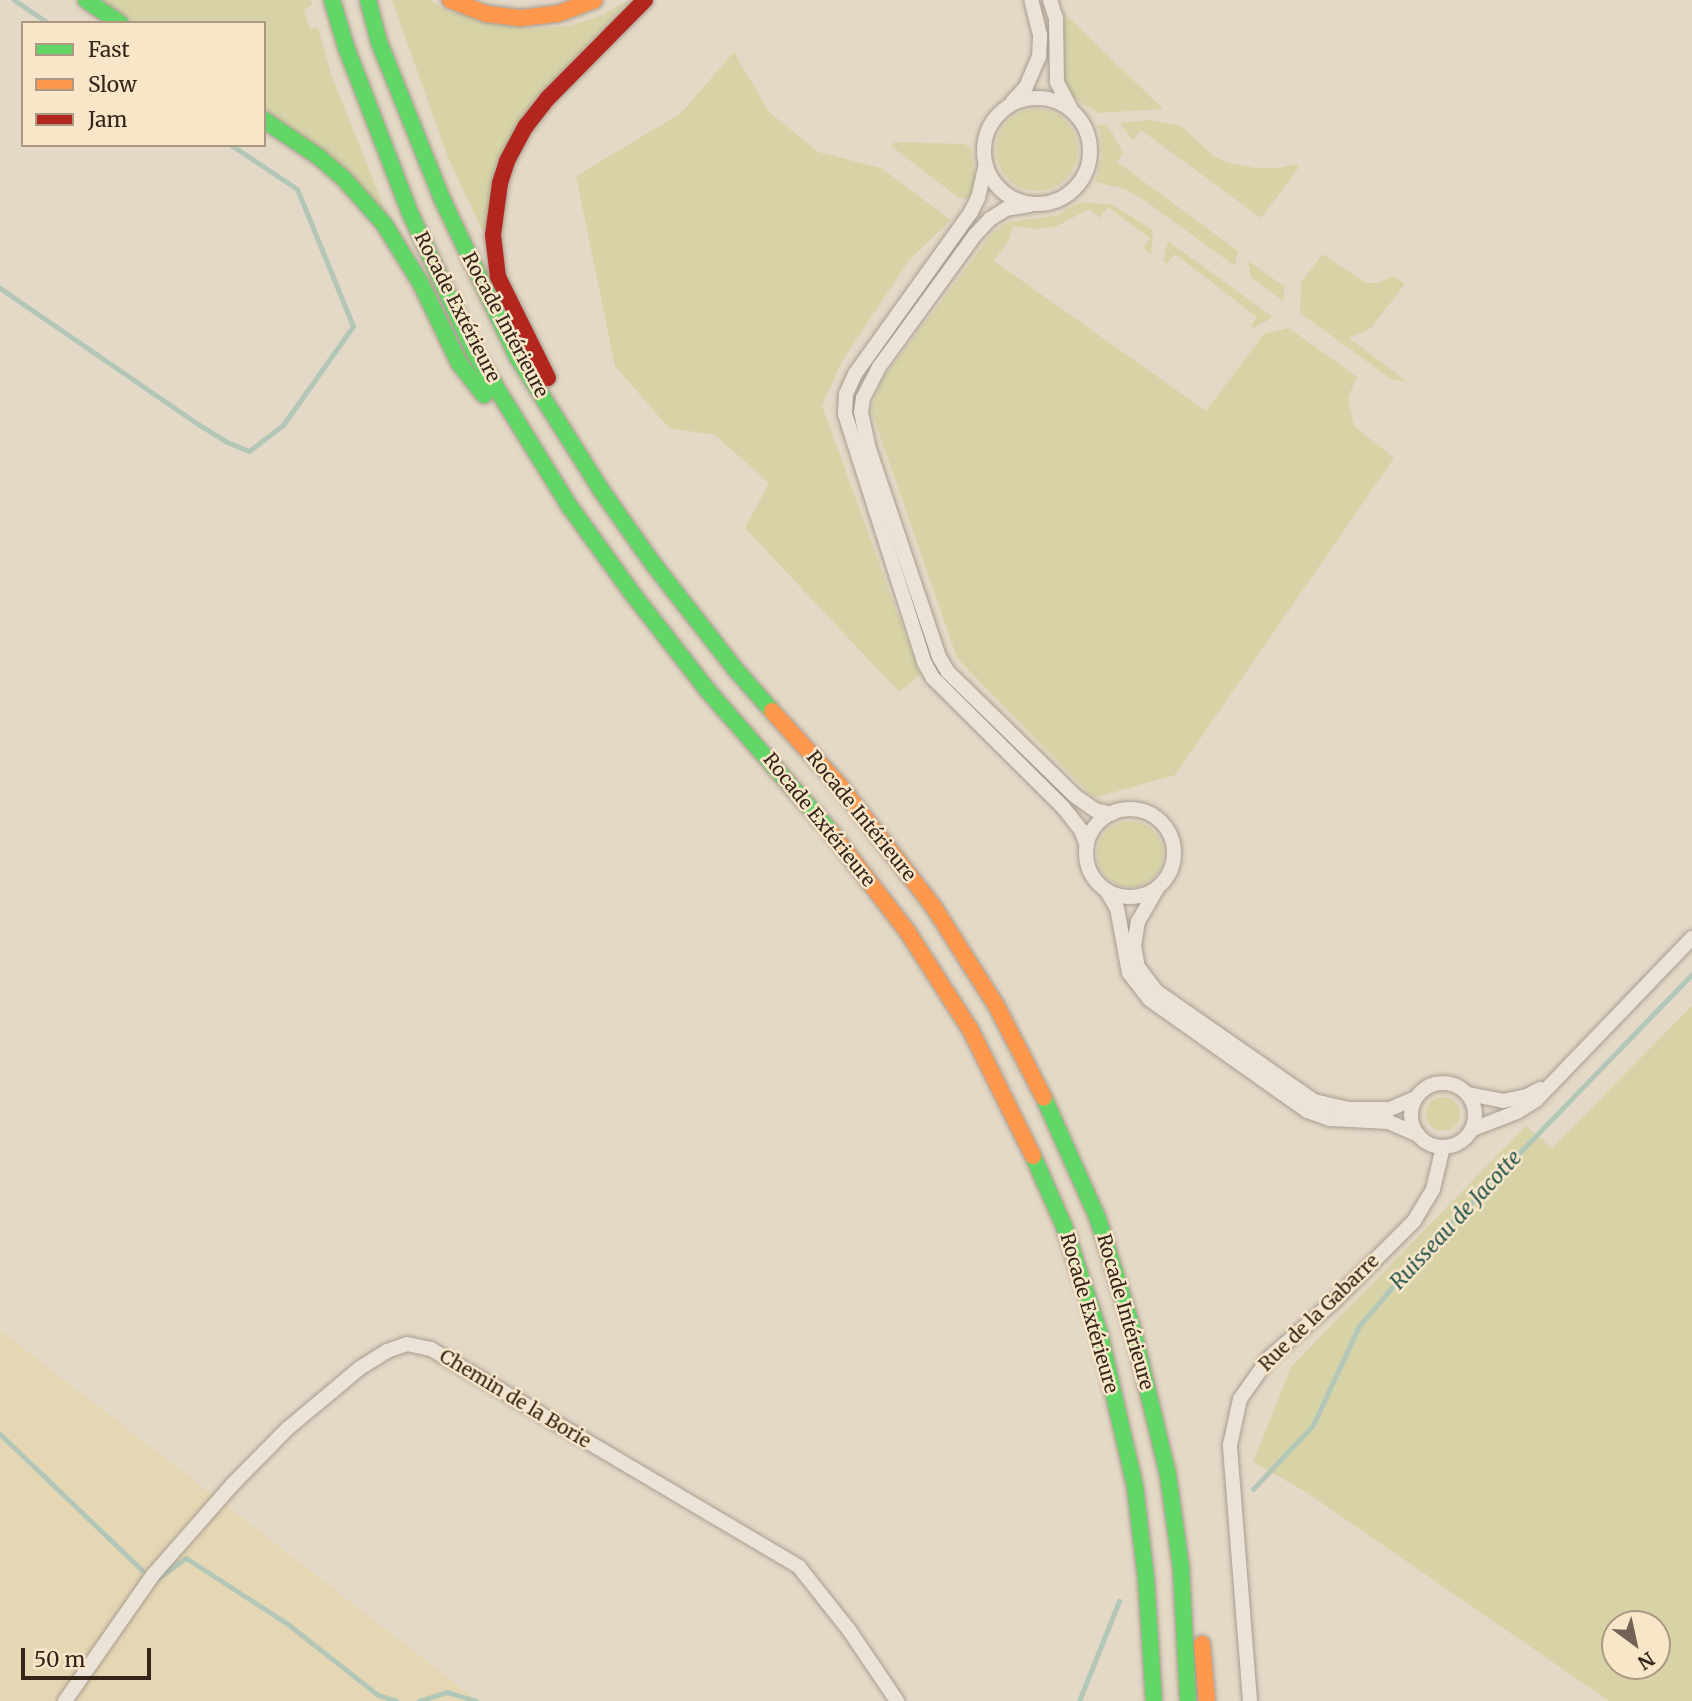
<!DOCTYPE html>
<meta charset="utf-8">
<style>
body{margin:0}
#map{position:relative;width:1692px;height:1701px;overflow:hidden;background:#e4d8c6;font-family:Merriweather,serif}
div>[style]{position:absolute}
.farmland>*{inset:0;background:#e6d7b4}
.green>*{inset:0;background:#d7d3a7}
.round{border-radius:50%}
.stream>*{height:5px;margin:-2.5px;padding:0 2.5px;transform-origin:2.5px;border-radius:2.5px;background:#b3c7b9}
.roads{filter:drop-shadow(0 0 2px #a89d90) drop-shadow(0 0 2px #a89d90)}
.street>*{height:14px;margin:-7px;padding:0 7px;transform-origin:7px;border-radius:7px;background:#ebe3d8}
.street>.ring{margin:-7px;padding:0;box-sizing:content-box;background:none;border:14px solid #ebe3d8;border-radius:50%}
.fast>*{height:16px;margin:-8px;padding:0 8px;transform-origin:8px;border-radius:8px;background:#63d668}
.slow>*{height:16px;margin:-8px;padding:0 8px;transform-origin:8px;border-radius:8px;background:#ff974d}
.jam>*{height:16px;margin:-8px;padding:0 8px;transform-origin:8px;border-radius:8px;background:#b3261e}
span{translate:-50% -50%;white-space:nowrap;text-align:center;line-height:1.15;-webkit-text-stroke:5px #f8e6c9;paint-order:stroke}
.street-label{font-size:19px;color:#352419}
.water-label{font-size:21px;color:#27564f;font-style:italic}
.legend{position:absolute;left:21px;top:21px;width:245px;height:126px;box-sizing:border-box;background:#f8e6c9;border:2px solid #aa9883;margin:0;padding:9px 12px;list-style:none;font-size:21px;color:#352419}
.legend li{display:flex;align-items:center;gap:14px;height:35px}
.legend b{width:35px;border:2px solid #aa9883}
.north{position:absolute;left:1601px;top:1610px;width:70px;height:70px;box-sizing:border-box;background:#f8e6c9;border:2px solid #aa9883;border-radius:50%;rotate:147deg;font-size:19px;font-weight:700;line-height:28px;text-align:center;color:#352419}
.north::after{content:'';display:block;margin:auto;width:24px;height:32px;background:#726356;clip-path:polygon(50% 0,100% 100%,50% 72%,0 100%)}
.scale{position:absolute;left:21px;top:1648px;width:130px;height:32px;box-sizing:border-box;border:4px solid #352419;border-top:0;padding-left:9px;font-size:21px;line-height:24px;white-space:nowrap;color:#352419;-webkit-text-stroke:5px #f8e6c9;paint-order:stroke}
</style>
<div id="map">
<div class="farmland">
<div style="clip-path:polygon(0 1330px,478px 1701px,0 1701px)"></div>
</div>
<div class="green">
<div style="clip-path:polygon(102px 0,311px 0,312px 5px,304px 10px,310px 29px,318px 27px,331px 74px,386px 212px,264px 110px,264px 23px,136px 23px)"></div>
<div style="clip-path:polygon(392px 0,430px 0,447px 11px,529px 29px,568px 26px,600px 16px,629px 0,545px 89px,483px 232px,447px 155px)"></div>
<div style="clip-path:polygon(1064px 13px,1163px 109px,1098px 113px,1073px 97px,1062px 76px)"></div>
<div style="clip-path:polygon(734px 52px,769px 112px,818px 152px,881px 168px,951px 220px,910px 259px,842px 361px,822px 406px,920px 675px,899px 692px,745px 528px,769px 483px,715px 435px,669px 428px,615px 366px,576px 176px,681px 113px)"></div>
<div class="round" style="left:996px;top:109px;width:82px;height:82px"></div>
<div style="clip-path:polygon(1151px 120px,1181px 126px,1214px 156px,1226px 162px,1255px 168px,1280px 168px,1295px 164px,1299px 167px,1261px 218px,1141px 130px,1133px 140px,1120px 123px)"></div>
<div style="clip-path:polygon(1097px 125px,1106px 125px,1113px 134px,1123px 153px,1117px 162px,1238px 251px,1235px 266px,1144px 200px,1125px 189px,1095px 182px,1102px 158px,1100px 132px)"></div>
<div style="clip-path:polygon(895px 142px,964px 144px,970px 147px,977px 183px,975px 192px,966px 199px,959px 198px,891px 146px)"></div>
<div style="clip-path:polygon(1085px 202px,1113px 205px,1153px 230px,1151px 254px,1143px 248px,1150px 238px,1108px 207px,1100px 218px,1089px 209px,1055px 227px,1036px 229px,1013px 226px,1009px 240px,994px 261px,1206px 411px,1264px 334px,1289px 328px,1357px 377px,1348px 397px,1354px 426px,1394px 458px,1175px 775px,1093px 798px,957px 658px,871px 410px,881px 381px,993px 232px,1009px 222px,1059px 215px,1072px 206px)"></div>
<div style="clip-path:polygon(1168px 241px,1273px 317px,1254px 328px,1251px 326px,1257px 317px,1175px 254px,1167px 264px,1163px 261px)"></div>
<div style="clip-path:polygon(1322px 254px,1366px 283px,1378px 283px,1394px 276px,1405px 284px,1371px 328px,1349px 338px,1406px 381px,1391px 379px,1300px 313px,1301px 283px)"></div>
<div style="clip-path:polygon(1248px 261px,1285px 287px,1283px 301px,1251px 277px)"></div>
<div class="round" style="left:1097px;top:821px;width:66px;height:66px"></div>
<div style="clip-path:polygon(evenodd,1692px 1006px,1692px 1701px,1609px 1701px,1306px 1492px,1253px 1462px,1291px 1367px,1526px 1126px,1552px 1148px,1692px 1006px,1615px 1624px,1657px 1624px,1657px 1666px,1615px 1666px,1615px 1624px)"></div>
<div class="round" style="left:1426px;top:1097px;width:34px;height:34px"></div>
</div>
<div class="stream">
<div style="left:14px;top:0;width:41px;rotate:34.1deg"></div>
<div style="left:0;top:288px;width:240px;rotate:34.5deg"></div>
<div style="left:198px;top:424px;width:32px;rotate:32deg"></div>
<div style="left:225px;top:441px;width:26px;rotate:23deg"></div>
<div style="left:249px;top:451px;width:43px;rotate:-37.4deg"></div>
<div style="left:283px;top:425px;width:121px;rotate:-54.7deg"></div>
<div style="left:353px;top:326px;width:148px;rotate:-112.2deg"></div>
<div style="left:297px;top:189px;width:79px;rotate:-146.3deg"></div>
<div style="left:0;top:1434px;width:197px;rotate:43.8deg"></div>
<div style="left:1253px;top:1489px;width:88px;rotate:-46.8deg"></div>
<div style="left:1313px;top:1425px;width:109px;rotate:-65.1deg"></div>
<div style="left:1359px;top:1326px;width:80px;rotate:-49.6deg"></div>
<div style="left:1411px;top:1265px;width:405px;rotate:-46deg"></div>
<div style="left:157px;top:1579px;width:36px;rotate:-36deg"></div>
<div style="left:186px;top:1558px;width:123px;rotate:33deg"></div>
<div style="left:289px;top:1625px;width:113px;rotate:38.2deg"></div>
<div style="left:378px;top:1695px;width:19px;rotate:18deg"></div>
<div style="left:419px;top:1701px;width:29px;rotate:-18deg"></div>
<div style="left:447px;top:1692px;width:30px;rotate:17deg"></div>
<div style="left:1079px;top:1701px;width:108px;rotate:-68.2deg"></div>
</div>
<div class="roads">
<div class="street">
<div style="left:1050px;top:0;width:19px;rotate:72deg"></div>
<div style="left:1056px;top:18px;width:64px;rotate:89.1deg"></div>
<div style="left:1057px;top:82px;width:30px;rotate:63deg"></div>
<div class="ring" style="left:984px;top:98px;width:92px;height:92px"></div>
<div style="left:1013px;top:101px;width:19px;rotate:-47deg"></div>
<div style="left:1026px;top:87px;width:33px;rotate:-67deg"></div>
<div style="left:1039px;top:57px;width:22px;rotate:-87deg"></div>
<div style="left:1040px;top:35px;width:36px;rotate:-104deg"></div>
<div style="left:985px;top:168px;width:31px;rotate:103deg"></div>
<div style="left:978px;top:198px;width:16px;rotate:117deg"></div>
<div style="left:971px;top:212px;width:199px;rotate:125.6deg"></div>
<div style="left:855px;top:374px;width:22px;rotate:114deg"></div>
<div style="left:846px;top:394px;width:20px;rotate:93deg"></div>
<div style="left:845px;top:414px;width:260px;rotate:72.3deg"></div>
<div style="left:924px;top:662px;width:18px;rotate:61deg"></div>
<div style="left:933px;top:678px;width:183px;rotate:44.8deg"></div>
<div style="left:1063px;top:807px;width:29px;rotate:52deg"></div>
<div style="left:1081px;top:830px;width:17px;rotate:69deg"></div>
<div style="left:1030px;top:205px;width:24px;rotate:171deg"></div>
<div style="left:1006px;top:209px;width:19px;rotate:148deg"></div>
<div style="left:990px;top:219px;width:22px;rotate:133deg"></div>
<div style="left:975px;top:235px;width:163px;rotate:126deg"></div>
<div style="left:879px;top:367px;width:35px;rotate:117deg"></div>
<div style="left:863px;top:398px;width:14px;rotate:98deg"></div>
<div style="left:861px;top:412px;width:35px;rotate:78deg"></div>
<div style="left:868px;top:446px;width:223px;rotate:71.4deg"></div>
<div style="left:939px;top:657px;width:17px;rotate:59deg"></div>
<div style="left:948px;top:672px;width:177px;rotate:44.3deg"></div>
<div style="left:1075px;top:796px;width:24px;rotate:35deg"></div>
<div style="left:1095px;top:810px;width:17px;rotate:13deg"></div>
<div class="ring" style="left:1086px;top:809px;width:74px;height:74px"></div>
<div style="left:1158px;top:887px;width:39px;rotate:120deg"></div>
<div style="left:1138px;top:921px;width:24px;rotate:99deg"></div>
<div style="left:1134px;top:945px;width:22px;rotate:80deg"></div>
<div style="left:1138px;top:967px;width:30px;rotate:53deg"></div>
<div style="left:1156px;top:991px;width:193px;rotate:34.8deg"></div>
<div style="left:1314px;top:1101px;width:37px;rotate:13deg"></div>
<div style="left:1350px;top:1109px;width:40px"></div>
<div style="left:1390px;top:1109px;width:28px;rotate:-23deg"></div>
<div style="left:1106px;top:890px;width:21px;rotate:59deg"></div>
<div style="left:1117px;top:908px;width:66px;rotate:79.5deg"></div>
<div style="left:1129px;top:973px;width:33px;rotate:52deg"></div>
<div style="left:1149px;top:999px;width:194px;rotate:35.3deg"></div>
<div style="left:1307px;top:1111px;width:24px;rotate:19deg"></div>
<div style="left:1330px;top:1119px;width:59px;rotate:2.9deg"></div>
<div style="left:1389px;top:1122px;width:32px;rotate:24deg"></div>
<div class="ring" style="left:1411px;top:1083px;width:50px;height:50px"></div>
<div style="left:1468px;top:1094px;width:36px;rotate:11deg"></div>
<div style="left:1503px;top:1101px;width:25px;rotate:-12deg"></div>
<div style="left:1527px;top:1096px;width:15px;rotate:-28deg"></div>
<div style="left:1473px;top:1129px;width:47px;rotate:-21.1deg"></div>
<div style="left:1517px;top:1112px;width:22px;rotate:-32deg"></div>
<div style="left:1536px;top:1100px;width:225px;rotate:-46.1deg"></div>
<div style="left:65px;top:1701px;width:154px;rotate:-55.1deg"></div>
<div style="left:153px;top:1575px;width:120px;rotate:-48.7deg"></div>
<div style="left:232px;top:1485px;width:78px;rotate:-45.5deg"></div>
<div style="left:287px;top:1429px;width:95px;rotate:-39.9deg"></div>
<div style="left:360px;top:1368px;width:32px;rotate:-32deg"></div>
<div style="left:387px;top:1351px;width:21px;rotate:-19deg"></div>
<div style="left:407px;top:1344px;width:25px;rotate:12deg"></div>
<div style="left:431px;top:1349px;width:428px;rotate:30.6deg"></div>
<div style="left:799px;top:1567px;width:80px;rotate:51.6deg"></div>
<div style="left:849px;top:1630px;width:86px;rotate:55.9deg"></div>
<div style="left:1250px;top:1701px;width:257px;rotate:-94.5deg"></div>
<div style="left:1230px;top:1445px;width:47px;rotate:-77.7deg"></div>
<div style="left:1240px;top:1399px;width:50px;rotate:-54.7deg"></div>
<div style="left:1269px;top:1358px;width:84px;rotate:-41.1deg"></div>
<div style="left:1332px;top:1303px;width:116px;rotate:-45deg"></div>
<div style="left:1414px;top:1221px;width:37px;rotate:-59deg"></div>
<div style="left:1433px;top:1189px;width:43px;rotate:-76.6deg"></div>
</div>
<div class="fast">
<div style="left:86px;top:0;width:41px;rotate:34.1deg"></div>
<div style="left:332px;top:0;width:49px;rotate:73.4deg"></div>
<div style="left:346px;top:47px;width:178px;rotate:68.9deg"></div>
<div style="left:410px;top:213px;width:157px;rotate:65.1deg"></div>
<div style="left:476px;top:355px;width:179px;rotate:58.3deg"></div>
<div style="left:570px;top:507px;width:111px;rotate:54.2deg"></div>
<div style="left:635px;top:597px;width:120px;rotate:52.1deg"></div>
<div style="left:709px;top:692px;width:186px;rotate:48.9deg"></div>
<div style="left:368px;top:0;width:43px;rotate:75.3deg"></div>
<div style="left:379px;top:42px;width:169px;rotate:68.1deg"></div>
<div style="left:442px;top:199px;width:176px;rotate:64.5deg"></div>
<div style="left:518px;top:358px;width:156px;rotate:57.8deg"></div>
<div style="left:601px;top:490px;width:92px;rotate:54.8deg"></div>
<div style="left:654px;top:565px;width:133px;rotate:52deg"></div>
<div style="left:736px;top:670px;width:55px;rotate:48.7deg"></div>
<div style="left:264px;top:120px;width:66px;rotate:33.9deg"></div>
<div style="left:319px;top:157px;width:35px;rotate:41deg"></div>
<div style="left:345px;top:180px;width:59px;rotate:48.4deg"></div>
<div style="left:384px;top:224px;width:70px;rotate:58.3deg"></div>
<div style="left:421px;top:284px;width:88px;rotate:64.3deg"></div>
<div style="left:459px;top:363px;width:41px;rotate:52deg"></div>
<div style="left:1044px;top:1098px;width:133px;rotate:65.9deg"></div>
<div style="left:1098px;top:1219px;width:116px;rotate:72.5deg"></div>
<div style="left:1133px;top:1330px;width:149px;rotate:76.4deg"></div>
<div style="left:1168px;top:1475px;width:93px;rotate:82deg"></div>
<div style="left:1181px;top:1567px;width:134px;rotate:87deg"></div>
<div style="left:1033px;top:1156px;width:77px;rotate:66.1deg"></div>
<div style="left:1064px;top:1226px;width:115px;rotate:71.7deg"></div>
<div style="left:1100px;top:1335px;width:156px;rotate:77deg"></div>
<div style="left:1135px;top:1487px;width:92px;rotate:83.1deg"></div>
<div style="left:1146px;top:1578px;width:123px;rotate:86.3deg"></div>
</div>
<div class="slow">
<div style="left:450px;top:0;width:40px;rotate:21deg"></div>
<div style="left:487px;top:14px;width:35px;rotate:7deg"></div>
<div style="left:522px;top:18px;width:35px;rotate:-7deg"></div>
<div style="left:557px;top:14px;width:40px;rotate:-20.2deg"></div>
<div style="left:772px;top:711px;width:101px;rotate:47.8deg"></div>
<div style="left:840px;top:786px;width:152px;rotate:52.2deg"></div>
<div style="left:933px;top:906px;width:120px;rotate:57.6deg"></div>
<div style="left:997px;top:1007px;width:102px;rotate:62.7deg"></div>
<div style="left:831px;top:832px;width:125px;rotate:52.5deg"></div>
<div style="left:907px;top:931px;width:117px;rotate:57.3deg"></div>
<div style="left:970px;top:1029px;width:142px;rotate:63.6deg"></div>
<div style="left:1202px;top:1644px;width:57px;rotate:85deg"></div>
</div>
<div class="jam">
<div style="left:548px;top:378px;width:113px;rotate:-116.3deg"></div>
<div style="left:498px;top:277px;width:42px;rotate:-96.8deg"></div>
<div style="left:493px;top:235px;width:52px;rotate:-82.3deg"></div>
<div style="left:500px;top:183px;width:23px;rotate:-72deg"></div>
<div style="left:507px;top:161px;width:40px;rotate:-62deg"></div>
<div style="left:526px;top:126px;width:36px;rotate:-52deg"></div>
<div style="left:548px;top:98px;width:138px;rotate:-45.3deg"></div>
</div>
</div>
<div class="street-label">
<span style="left:457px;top:307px;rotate:63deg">Rocade Extérieure</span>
<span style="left:505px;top:325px;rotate:62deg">Rocade Intérieure</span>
<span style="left:861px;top:816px;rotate:51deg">Rocade Intérieure</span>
<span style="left:819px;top:820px;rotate:51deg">Rocade Extérieure</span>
<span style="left:1125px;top:1312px;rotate:74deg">Rocade Intérieure</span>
<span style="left:1089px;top:1313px;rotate:74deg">Rocade Extérieure</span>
<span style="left:1319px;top:1313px;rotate:-44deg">Rue de la Gabarre</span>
<span style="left:515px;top:1399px;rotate:31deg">Chemin de la Borie</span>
</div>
<div class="water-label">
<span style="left:1456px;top:1220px;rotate:-47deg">Ruisseau de Jacotte</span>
</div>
<ul class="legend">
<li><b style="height:9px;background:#63d668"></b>Fast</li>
<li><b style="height:9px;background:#ff974d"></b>Slow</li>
<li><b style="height:9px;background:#b3261e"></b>Jam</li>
</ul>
<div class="north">N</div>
<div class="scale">50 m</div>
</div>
